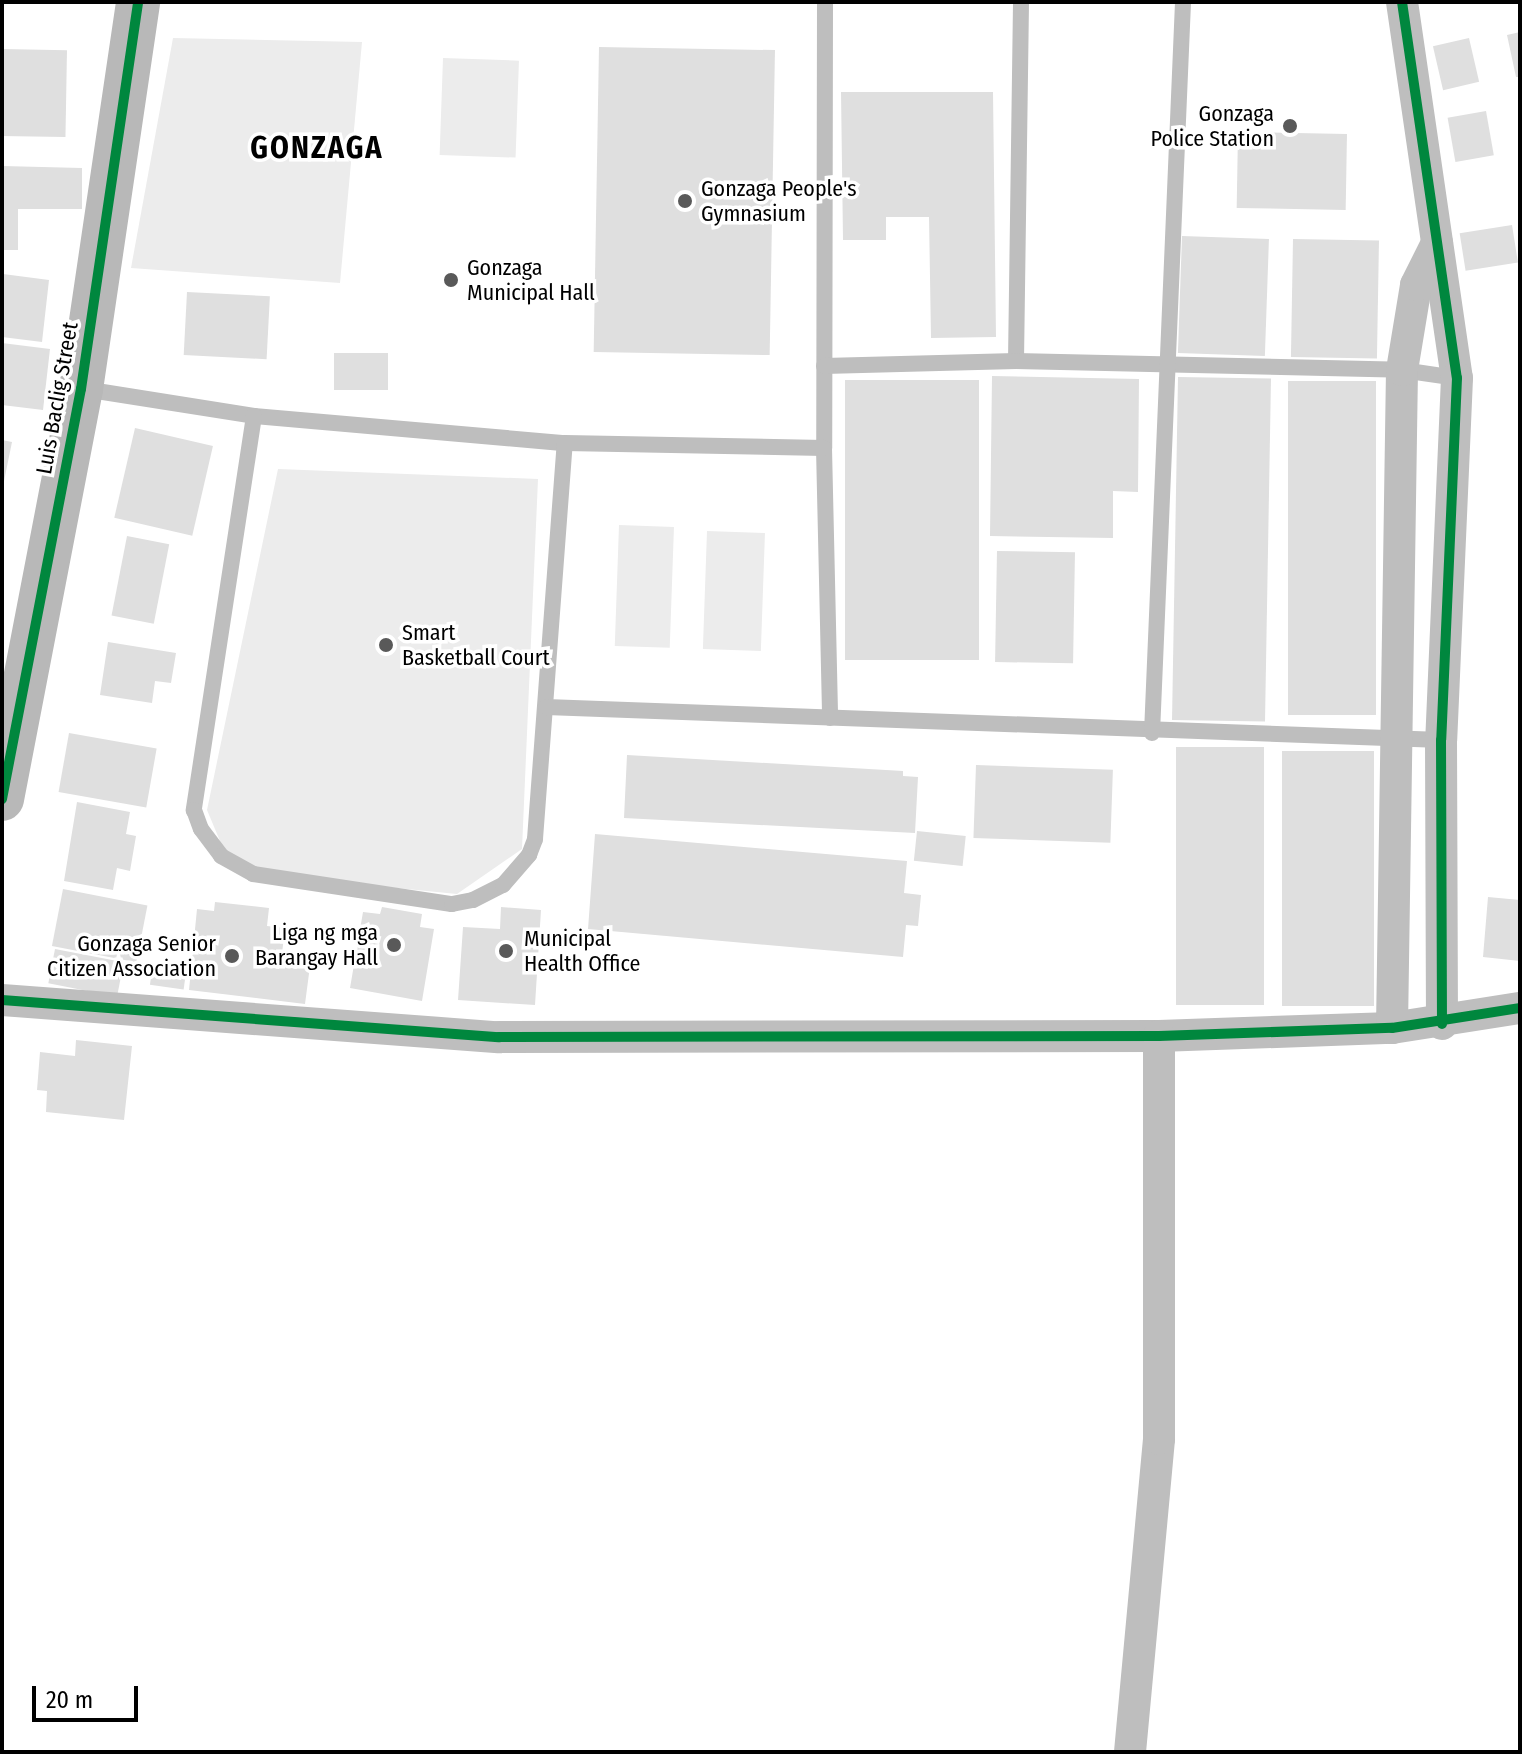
<!DOCTYPE html>
<style>
body{margin:0}
#map{position:relative;width:1522px;height:1754px;overflow:hidden;background:#fff;font-family:"Fira Sans Condensed",sans-serif}
div>[style]{position:absolute}
.green>*{inset:0;background:#ececec;transform-origin:0 0}
.building>*{inset:0;background:#dfdfdf;transform-origin:0 0}
.lane>*{height:16px;margin:-8px;padding:0 8px;transform-origin:8px;border-radius:8px;background:#bebebe}
.street>*{height:32px;margin:-16px;padding:0 16px;transform-origin:16px;border-radius:16px;background:#bebebe}
.secondary>*{height:44px;margin:-22px;padding:0 22px;transform-origin:22px;border-radius:22px;background:#b8b8b8}
.cycleway>*{height:10px;margin:-5px;padding:0 5px;transform-origin:5px;border-radius:5px;background:#00873e}
.dots>*{width:22px;height:22px;translate:-50% -50%;box-sizing:border-box;border:4px solid #fff;border-radius:50%}
span{translate:-50% -50%;white-space:nowrap;text-align:center;line-height:1.15;-webkit-text-stroke:7px #fff;paint-order:stroke}
.poi-label{font-size:22px;color:#000}
.right{translate:-100% -50%;text-align:right}
.left{translate:0 -50%;text-align:left}
.street-label{font-size:22px;color:#000}
.district-label{font-size:30px;color:#000;font-weight:700;letter-spacing:2px}
.frame{position:absolute;inset:0;border:4px solid #000;pointer-events:none}
.scale{position:absolute;left:32px;top:1686px;width:106px;height:36px;box-sizing:border-box;border:4px solid #000;border-top:0;padding-left:10px;font-size:24px;line-height:28px;white-space:nowrap;color:#000;-webkit-text-stroke:6px #fff;paint-order:stroke}
</style>
<div id="map">
<div class="green">
<div style="clip-path:polygon(173px 38px,362px 42px,340px 283px,131px 268px)"></div>
<div style="left:443px;top:58px;width:76px;height:97px;rotate:2deg"></div>
<div style="clip-path:polygon(278px 469px,538px 479px,522px 849px,457px 894px,255px 874px,225px 853px,207px 810px)"></div>
<div style="left:619px;top:525px;width:55px;height:121px;rotate:2deg"></div>
<div style="left:707px;top:531px;width:58px;height:118px;rotate:2deg"></div>
</div>
<div class="building">
<div style="clip-path:polygon(1520px 32px,1520px 77px,1516px 77px,1507px 35px)"></div>
<div style="left:1469px;top:38px;width:45px;height:37px;rotate:77deg"></div>
<div style="left:599px;top:47px;width:176px;height:305px;rotate:1deg"></div>
<div style="left:2px;top:49px;width:65px;height:87px;rotate:1deg"></div>
<div style="clip-path:polygon(841px 92px,993px 92px,996px 337px,931px 338px,929px 217px,886px 217px,886px 240px,843px 240px)"></div>
<div style="left:1486px;top:111px;width:45px;height:39px;rotate:80deg"></div>
<div style="left:1238px;top:132px;width:109px;height:76px;rotate:1deg"></div>
<div style="clip-path:polygon(2px 166px,82px 168px,82px 209px,18px 209px,18px 250px,2px 250px)"></div>
<div style="left:1512px;top:225px;width:38px;height:53px;rotate:81deg"></div>
<div style="left:1182px;top:236px;width:87px;height:117px;rotate:2deg"></div>
<div style="left:1293px;top:239px;width:86px;height:118px;rotate:1deg"></div>
<div style="clip-path:polygon(3px 274px,49px 280px,42px 342px,2px 337px)"></div>
<div style="left:187px;top:292px;width:83px;height:63px;rotate:3deg"></div>
<div style="clip-path:polygon(2px 343px,50px 349px,43px 410px,2px 405px)"></div>
<div style="left:334px;top:353px;width:54px;height:37px"></div>
<div style="clip-path:polygon(992px 376px,1139px 379px,1138px 492px,1113px 491px,1113px 538px,990px 536px)"></div>
<div style="left:1178px;top:377px;width:93px;height:343px;rotate:1deg"></div>
<div style="left:845px;top:380px;width:134px;height:280px"></div>
<div style="left:1288px;top:381px;width:88px;height:334px"></div>
<div style="left:135px;top:428px;width:80px;height:92px;rotate:13deg"></div>
<div style="clip-path:polygon(2px 440px,12px 442px,3px 486px,2px 486px)"></div>
<div style="left:127px;top:536px;width:43px;height:81px;rotate:11deg"></div>
<div style="left:997px;top:551px;width:78px;height:111px;rotate:1deg"></div>
<div style="clip-path:polygon(108px 642px,176px 653px,171px 683px,155px 681px,152px 703px,100px 695px)"></div>
<div style="left:69px;top:733px;width:89px;height:60px;rotate:10deg"></div>
<div style="left:1264px;top:747px;width:258px;height:88px;rotate:90deg"></div>
<div style="left:1282px;top:751px;width:92px;height:255px"></div>
<div style="clip-path:polygon(627px 755px,903px 771px,903px 776px,918px 777px,915px 833px,624px 818px)"></div>
<div style="left:976px;top:765px;width:137px;height:73px;rotate:2deg"></div>
<div style="clip-path:polygon(77px 802px,130px 812px,126px 834px,136px 836px,130px 871px,117px 868px,113px 890px,64px 881px)"></div>
<div style="left:917px;top:831px;width:49px;height:30px;rotate:6deg"></div>
<div style="clip-path:polygon(595px 834px,907px 861px,904px 893px,921px 895px,918px 926px,906px 925px,903px 957px,588px 929px)"></div>
<div style="left:63px;top:889px;width:86px;height:58px;rotate:11deg"></div>
<div style="clip-path:polygon(1488px 897px,1520px 900px,1520px 961px,1483px 957px)"></div>
<div style="clip-path:polygon(215px 902px,269px 908px,267px 926px,285px 928px,281px 962px,310px 966px,305px 1004px,189px 990px,197px 909px,214px 911px)"></div>
<div style="clip-path:polygon(382px 907px,422px 914px,420px 927px,434px 929px,422px 1001px,350px 988px,363px 912px,380px 914px)"></div>
<div style="clip-path:polygon(501px 907px,541px 910px,535px 1005px,458px 1000px,463px 927px,500px 929px)"></div>
<div style="left:55px;top:949px;width:70px;height:35px;rotate:11deg"></div>
<div style="left:153px;top:963px;width:34px;height:22px;rotate:8deg"></div>
<div style="clip-path:polygon(76px 1040px,132px 1046px,124px 1120px,46px 1112px,47px 1091px,37px 1090px,40px 1052px,75px 1056px)"></div>
</div>
<div class="lane">
<div style="left:825px;top:2px;width:446px;rotate:90.1deg"></div>
<div style="left:824px;top:448px;width:270px;rotate:88.7deg"></div>
<div style="left:1016px;top:361px;width:359px;rotate:-89.2deg"></div>
<div style="left:824px;top:366px;width:192px;rotate:-1.5deg"></div>
<div style="left:1016px;top:361px;width:386px;rotate:1.3deg"></div>
<div style="left:1402px;top:370px;width:56px;rotate:8.3deg"></div>
<div style="left:84px;top:389px;width:172px;rotate:9deg"></div>
<div style="left:254px;top:416px;width:312px;rotate:5deg"></div>
<div style="left:565px;top:443px;width:259px;rotate:1.1deg"></div>
<div style="left:254px;top:416px;width:399px;rotate:98.7deg"></div>
<div style="left:194px;top:810px;width:20px;rotate:70deg"></div>
<div style="left:201px;top:829px;width:34px;rotate:53deg"></div>
<div style="left:221px;top:856px;width:37px;rotate:29deg"></div>
<div style="left:253px;top:874px;width:201px;rotate:8.6deg"></div>
<div style="left:452px;top:904px;width:21px;rotate:-11deg"></div>
<div style="left:473px;top:900px;width:34px;rotate:-27deg"></div>
<div style="left:503px;top:885px;width:40px;rotate:-49deg"></div>
<div style="left:529px;top:855px;width:17px;rotate:-69deg"></div>
<div style="left:535px;top:839px;width:397px;rotate:-85.7deg"></div>
<div style="left:546px;top:707px;width:896px;rotate:2.11deg"></div>
<div style="left:1152px;top:733px;width:732px;rotate:-87.57deg"></div>
</div>
<div class="street">
<div style="left:1402px;top:2px;width:380px;rotate:81.7deg"></div>
<div style="left:1457px;top:378px;width:362px;rotate:92.5deg"></div>
<div style="left:1441px;top:740px;width:284px;rotate:89.8deg"></div>
<div style="left:2px;top:1000px;width:498px;rotate:4.3deg"></div>
<div style="left:499px;top:1037px;width:660px;rotate:-0.09deg"></div>
<div style="left:1159px;top:1036px;width:233px;rotate:-2deg"></div>
<div style="left:1392px;top:1028px;width:130px;rotate:-8.9deg"></div>
<div style="left:1392px;top:1028px;width:658px;rotate:-89.13deg"></div>
<div style="left:1402px;top:370px;width:86px;rotate:-80.6deg"></div>
<div style="left:1416px;top:285px;width:47px;rotate:-63.4deg"></div>
<div style="left:1130px;top:1752px;width:314px;rotate:-84.7deg"></div>
<div style="left:1159px;top:1439px;width:403px;rotate:-90deg"></div>
</div>
<div class="secondary">
<div style="left:2px;top:799px;width:418px;rotate:-79.1deg"></div>
<div style="left:81px;top:389px;width:391px;rotate:-81.6deg"></div>
</div>
<div class="cycleway">
<div style="left:1402px;top:2px;width:380px;rotate:81.7deg"></div>
<div style="left:1457px;top:378px;width:362px;rotate:92.5deg"></div>
<div style="left:1441px;top:740px;width:284px;rotate:89.8deg"></div>
<div style="left:2px;top:799px;width:418px;rotate:-79.1deg"></div>
<div style="left:81px;top:389px;width:391px;rotate:-81.6deg"></div>
<div style="left:2px;top:1000px;width:498px;rotate:4.3deg"></div>
<div style="left:499px;top:1037px;width:660px;rotate:-0.09deg"></div>
<div style="left:1159px;top:1036px;width:233px;rotate:-2deg"></div>
<div style="left:1392px;top:1028px;width:130px;rotate:-8.9deg"></div>
</div>
<div class="dots">
<div style="left:1290px;top:126px;background:#595959"></div>
<div style="left:685px;top:201px;background:#595959"></div>
<div style="left:451px;top:280px;background:#595959"></div>
<div style="left:386px;top:645px;background:#595959"></div>
<div style="left:394px;top:945px;background:#595959"></div>
<div style="left:506px;top:951px;background:#595959"></div>
<div style="left:232px;top:956px;background:#595959"></div>
</div>
<div class="poi-label">
<span class="right" style="left:1274px;top:126px">Gonzaga<br>Police Station</span>
<span class="left" style="left:701px;top:201px">Gonzaga People's<br>Gymnasium</span>
<span class="left" style="left:467px;top:280px">Gonzaga<br>Municipal Hall</span>
<span class="left" style="left:402px;top:645px">Smart<br>Basketball Court</span>
<span class="right" style="left:378px;top:945px">Liga ng mga<br>Barangay Hall</span>
<span class="left" style="left:524px;top:951px">Municipal<br>Health Office</span>
<span class="right" style="left:216px;top:956px">Gonzaga Senior<br>Citizen Association</span>
</div>
<div class="street-label">
<span style="left:57px;top:398px;rotate:-80deg">Luis Baclig Street</span>
</div>
<div class="district-label">
<span style="left:317px;top:148px">GONZAGA</span>
</div>
<div class="frame"></div>
<div class="scale">20 m</div>
</div>
